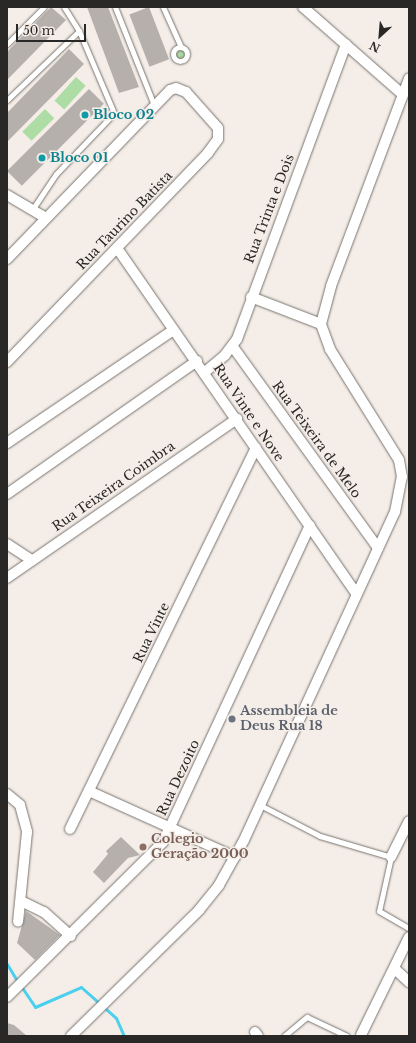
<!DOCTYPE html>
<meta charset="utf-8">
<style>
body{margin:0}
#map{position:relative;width:416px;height:1043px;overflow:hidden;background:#f4ede8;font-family:"Libre Baskerville",serif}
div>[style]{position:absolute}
.green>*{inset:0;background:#addca4;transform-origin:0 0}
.round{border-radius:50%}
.stream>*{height:3px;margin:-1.5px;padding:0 1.5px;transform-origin:1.5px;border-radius:1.5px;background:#4ad0ee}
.building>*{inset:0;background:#b6b0ac;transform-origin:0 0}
.roads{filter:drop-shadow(0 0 1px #78736e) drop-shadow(0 0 1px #78736e)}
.service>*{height:5px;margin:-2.5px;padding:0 2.5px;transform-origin:2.5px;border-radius:2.5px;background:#fff}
.service>.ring{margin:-2.5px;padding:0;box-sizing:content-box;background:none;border:5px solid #fff;border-radius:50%}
.minor>*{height:10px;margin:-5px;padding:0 5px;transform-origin:5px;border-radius:5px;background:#fff}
.dots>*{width:11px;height:11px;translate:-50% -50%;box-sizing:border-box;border:2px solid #f4ede8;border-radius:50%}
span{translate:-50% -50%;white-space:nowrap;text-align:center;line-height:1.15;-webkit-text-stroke:3px #f4ede8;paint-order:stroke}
.culture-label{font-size:13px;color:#0d838f;font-weight:700}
.left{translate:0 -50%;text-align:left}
.street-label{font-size:13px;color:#2a2826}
.worship-label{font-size:13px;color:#5b616d;font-weight:700}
.education-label{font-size:13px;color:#785e54;font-weight:700}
.frame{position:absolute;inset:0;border:8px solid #2a2826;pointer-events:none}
.north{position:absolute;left:360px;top:16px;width:40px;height:40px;-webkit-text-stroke:3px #f4ede8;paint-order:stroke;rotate:206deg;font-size:11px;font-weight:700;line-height:16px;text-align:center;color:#2a2826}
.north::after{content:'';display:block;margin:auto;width:14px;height:18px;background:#2a2826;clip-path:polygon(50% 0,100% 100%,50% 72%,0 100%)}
.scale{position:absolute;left:16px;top:24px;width:70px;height:18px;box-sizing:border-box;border:2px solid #2a2826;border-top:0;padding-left:5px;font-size:12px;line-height:14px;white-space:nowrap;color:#2a2826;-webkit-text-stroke:3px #f4ede8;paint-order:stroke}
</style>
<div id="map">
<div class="green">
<div class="round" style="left:174px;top:47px;width:14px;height:14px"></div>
<div style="left:76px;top:77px;width:13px;height:32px;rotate:42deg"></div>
<div style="left:45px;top:109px;width:13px;height:32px;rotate:45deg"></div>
</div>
<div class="stream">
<div style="left:7px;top:964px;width:21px;rotate:59deg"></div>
<div style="left:21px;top:986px;width:25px;rotate:56deg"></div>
<div style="left:35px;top:1007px;width:50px;rotate:-23.5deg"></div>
<div style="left:81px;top:987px;width:47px;rotate:41.5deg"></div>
<div style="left:116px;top:1018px;width:20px;rotate:66deg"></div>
</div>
<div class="building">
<div style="clip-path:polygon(51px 7px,66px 20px,7px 80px,7px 52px)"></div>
<div style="clip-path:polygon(87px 7px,108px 7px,139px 87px,119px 93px)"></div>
<div style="left:149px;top:7px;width:56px;height:21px;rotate:69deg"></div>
<div style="clip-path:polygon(69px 49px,84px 64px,7px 142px,7px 113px)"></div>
<div style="left:89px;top:89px;width:21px;height:116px;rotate:45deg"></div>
<div style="clip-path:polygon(121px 837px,140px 855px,128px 858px,104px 883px,93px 872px,108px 854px,106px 851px)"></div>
<div style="clip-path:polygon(26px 911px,60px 935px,35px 960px,17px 943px)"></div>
<div style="clip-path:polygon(7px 1023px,14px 1025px,27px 1036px,7px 1036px)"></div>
</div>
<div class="roads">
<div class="service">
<div style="left:115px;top:7px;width:105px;rotate:68.3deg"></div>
<div style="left:163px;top:7px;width:44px;rotate:65.8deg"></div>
<div style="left:7px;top:44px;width:52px;rotate:-45deg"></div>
<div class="ring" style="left:173px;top:47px;width:9px;height:9px"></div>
<div style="left:7px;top:100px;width:100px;rotate:-43.8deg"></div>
<div style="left:32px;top:210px;width:43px;rotate:-56.3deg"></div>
<div style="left:56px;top:174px;width:84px;rotate:-46.4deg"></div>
<div style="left:114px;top:113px;width:89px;rotate:-113.1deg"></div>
<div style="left:79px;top:31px;width:28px;rotate:-122deg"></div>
<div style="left:260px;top:805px;width:68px;rotate:27.3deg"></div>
<div style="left:320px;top:836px;width:74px;rotate:16.5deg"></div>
<div style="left:391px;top:857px;width:55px;rotate:102.5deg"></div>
<div style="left:379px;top:911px;width:34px;rotate:30deg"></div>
<div style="left:284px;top:1036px;width:30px;rotate:-40deg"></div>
<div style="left:307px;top:1017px;width:44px;rotate:25.4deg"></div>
</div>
<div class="minor">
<div style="left:303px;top:7px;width:133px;rotate:41.3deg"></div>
<div style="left:7px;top:195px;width:45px;rotate:30.5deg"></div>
<div style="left:117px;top:248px;width:421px;rotate:55.3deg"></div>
<div style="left:7px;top:259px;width:235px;rotate:-46deg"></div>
<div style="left:170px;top:90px;width:6px;rotate:-18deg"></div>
<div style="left:176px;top:88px;width:11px;rotate:22deg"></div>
<div style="left:186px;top:92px;width:48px;rotate:48.4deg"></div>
<div style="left:218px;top:128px;width:11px;rotate:90deg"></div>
<div style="left:218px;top:139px;width:17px;rotate:126deg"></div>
<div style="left:208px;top:153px;width:290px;rotate:133.9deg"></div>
<div style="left:251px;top:297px;width:75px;rotate:21.1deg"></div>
<div style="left:233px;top:347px;width:248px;rotate:54.2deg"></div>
<div style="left:205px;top:372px;width:26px;rotate:-40deg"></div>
<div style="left:225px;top:355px;width:20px;rotate:-53deg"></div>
<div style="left:237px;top:339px;width:314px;rotate:-69.7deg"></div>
<div style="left:7px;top:443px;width:201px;rotate:-34.2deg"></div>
<div style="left:7px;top:494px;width:232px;rotate:-35deg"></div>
<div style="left:7px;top:544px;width:30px;rotate:33deg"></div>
<div style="left:7px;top:578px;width:280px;rotate:-34.7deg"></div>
<div style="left:91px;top:792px;width:158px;rotate:24.3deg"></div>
<div style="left:7px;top:794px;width:17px;rotate:40deg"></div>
<div style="left:20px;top:805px;width:28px;rotate:75deg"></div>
<div style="left:27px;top:832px;width:90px;rotate:95.7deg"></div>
<div style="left:70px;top:829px;width:424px;rotate:-64deg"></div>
<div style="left:391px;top:857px;width:40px;rotate:-63.4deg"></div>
<div style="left:21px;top:901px;width:25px;rotate:26deg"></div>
<div style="left:44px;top:912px;width:36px;rotate:42deg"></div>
<div style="left:396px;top:970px;width:18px;rotate:43deg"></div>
<div style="left:7px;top:997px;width:220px;rotate:-44.8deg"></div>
<div style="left:163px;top:842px;width:349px;rotate:-65.1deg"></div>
<div style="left:255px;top:1032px;width:5px;rotate:53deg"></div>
<div style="left:361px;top:1035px;width:109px;rotate:-63.9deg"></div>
<div style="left:71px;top:1036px;width:180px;rotate:-44.5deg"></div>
<div style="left:199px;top:910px;width:32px;rotate:-51deg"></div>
<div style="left:219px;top:885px;width:51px;rotate:-60.9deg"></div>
<div style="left:244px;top:840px;width:361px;rotate:-65.3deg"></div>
<div style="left:395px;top:512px;width:36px;rotate:-79deg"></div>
<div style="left:402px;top:477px;width:17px;rotate:-100deg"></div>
<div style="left:399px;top:460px;width:131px;rotate:-121.9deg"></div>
<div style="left:330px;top:349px;width:27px;rotate:-110deg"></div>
<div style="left:321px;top:324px;width:39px;rotate:-75deg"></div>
<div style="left:331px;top:286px;width:222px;rotate:-69.4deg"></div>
</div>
</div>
<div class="dots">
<div style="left:85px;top:115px;background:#0f9aa8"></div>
<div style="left:42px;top:158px;background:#0f9aa8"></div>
<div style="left:232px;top:719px;background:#6b7280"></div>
<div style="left:143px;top:847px;background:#8d6e63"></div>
</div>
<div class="culture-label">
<span class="left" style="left:93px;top:115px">Bloco 02</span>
<span class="left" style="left:50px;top:158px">Bloco 01</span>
</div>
<div class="street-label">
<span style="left:270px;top:209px;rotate:-69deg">Rua Trinta e Dois</span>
<span style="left:125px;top:221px;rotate:-46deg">Rua Taurino Batista</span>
<span style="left:248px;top:413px;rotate:56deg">Rua Vinte e Nove</span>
<span style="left:316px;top:440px;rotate:54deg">Rua Teixeira de Melo</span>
<span style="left:114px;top:487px;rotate:-35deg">Rua Teixeira Coimbra</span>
<span style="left:152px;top:633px;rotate:-64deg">Rua Vinte</span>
<span style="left:179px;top:778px;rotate:-65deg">Rua Dezoito</span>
</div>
<div class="worship-label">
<span class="left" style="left:240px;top:719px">Assembleia de<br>Deus Rua 18</span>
</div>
<div class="education-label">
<span class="left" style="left:151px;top:847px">Colegio<br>Geração 2000</span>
</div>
<div class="frame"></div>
<div class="north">N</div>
<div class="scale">50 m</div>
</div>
